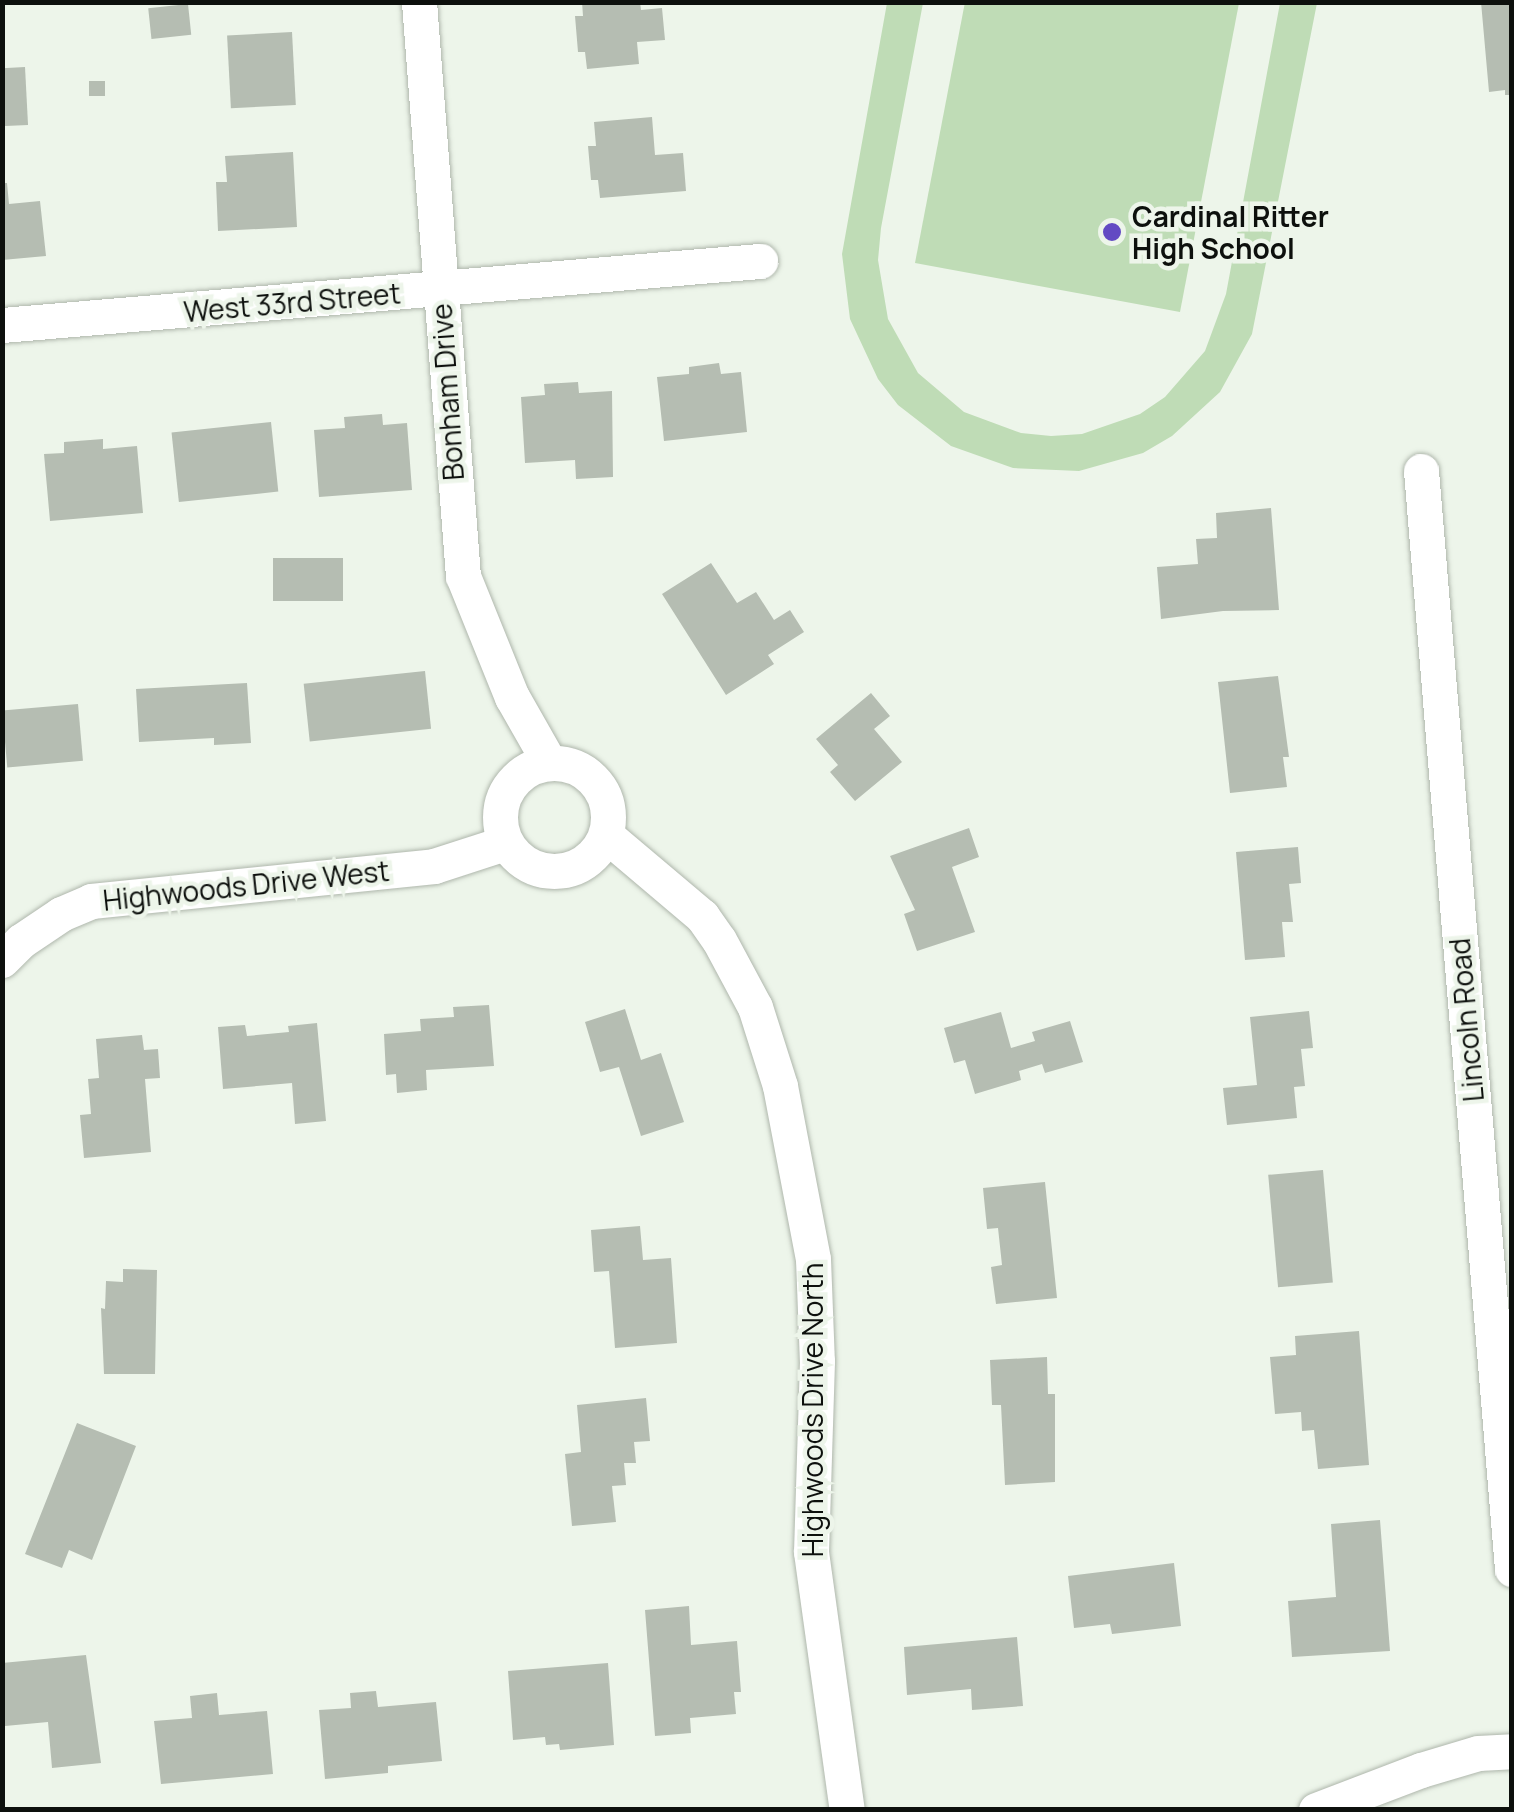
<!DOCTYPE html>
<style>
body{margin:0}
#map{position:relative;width:1514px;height:1812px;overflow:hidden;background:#edf5ea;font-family:Manrope,sans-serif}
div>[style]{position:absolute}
.green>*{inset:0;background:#bfdcb6}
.building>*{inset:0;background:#b5bdb2;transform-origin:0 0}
.roads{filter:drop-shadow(0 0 2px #afb7ac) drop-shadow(0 0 2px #afb7ac)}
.street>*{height:35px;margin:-17.5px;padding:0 17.5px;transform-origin:17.5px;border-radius:17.5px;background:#fff}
.street>.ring{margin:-17.5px;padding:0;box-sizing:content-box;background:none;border:35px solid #fff;border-radius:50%}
.dots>*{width:28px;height:28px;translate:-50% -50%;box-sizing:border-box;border:5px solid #edf5ea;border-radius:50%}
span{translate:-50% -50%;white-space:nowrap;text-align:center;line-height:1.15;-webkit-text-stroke:9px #edf5ea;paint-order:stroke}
.poi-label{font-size:28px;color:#0d100d;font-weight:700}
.left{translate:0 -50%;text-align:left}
.street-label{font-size:28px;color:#0d100d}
.frame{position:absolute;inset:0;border:5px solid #0d100d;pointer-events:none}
</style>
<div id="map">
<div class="green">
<div style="clip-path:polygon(965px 2px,1239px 3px,1180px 312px,915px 263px)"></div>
<div style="clip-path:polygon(887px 3px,923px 3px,881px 228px,878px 260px,888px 319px,918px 373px,964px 412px,1021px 433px,1051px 436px,1082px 434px,1140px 414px,1165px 397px,1205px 351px,1226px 294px,1280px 3px,1317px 3px,1252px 334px,1220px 392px,1172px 436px,1143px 453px,1079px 471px,1013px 468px,951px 446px,898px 405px,878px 379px,850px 319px,842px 254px)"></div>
</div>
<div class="building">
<div style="clip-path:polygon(582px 2px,640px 2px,641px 10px,662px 8px,665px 40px,637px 42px,639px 64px,587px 69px,585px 52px,578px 52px,575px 16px,583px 16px)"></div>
<div style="clip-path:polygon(1481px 2px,1512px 2px,1512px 95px,1505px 95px,1505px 90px,1489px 92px)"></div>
<div style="left:188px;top:4px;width:31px;height:40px;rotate:84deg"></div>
<div style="left:292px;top:32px;width:73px;height:65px;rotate:87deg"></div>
<div style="left:25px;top:67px;width:58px;height:23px;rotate:87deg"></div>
<div style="left:89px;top:81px;width:16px;height:15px"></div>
<div style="clip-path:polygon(652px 117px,655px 155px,683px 153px,686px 191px,600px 198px,598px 180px,591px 180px,588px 146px,596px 146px,594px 122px)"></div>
<div style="clip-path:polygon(293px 152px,297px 227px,218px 231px,216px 182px,227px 182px,225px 156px)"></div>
<div style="clip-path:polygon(2px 183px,7px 183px,9px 204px,40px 201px,46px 256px,2px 260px)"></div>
<div style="clip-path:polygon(719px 363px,721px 374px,741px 372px,747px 432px,664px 441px,657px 377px,689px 374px,689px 367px)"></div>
<div style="clip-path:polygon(578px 382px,579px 393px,612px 391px,613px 477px,576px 479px,575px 460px,525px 463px,521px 397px,545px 395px,544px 384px)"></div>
<div style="clip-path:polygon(382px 414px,383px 425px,407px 423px,412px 490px,319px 497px,314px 430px,345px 428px,344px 417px)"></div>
<div style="left:271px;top:422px;width:70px;height:100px;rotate:84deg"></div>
<div style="clip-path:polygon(103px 439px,103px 449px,137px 446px,143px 513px,50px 521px,44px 454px,64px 453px,64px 442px)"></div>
<div style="clip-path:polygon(1271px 508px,1279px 610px,1223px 611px,1161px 619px,1157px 567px,1198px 564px,1196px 539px,1217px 538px,1216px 513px)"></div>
<div style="left:343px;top:558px;width:43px;height:70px;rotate:90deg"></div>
<div style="clip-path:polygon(711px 563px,737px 603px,756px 592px,774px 620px,790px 610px,804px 632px,768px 655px,774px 664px,726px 695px,662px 594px)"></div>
<div style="left:425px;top:671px;width:58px;height:122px;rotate:84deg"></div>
<div style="clip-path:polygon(1278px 676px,1289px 757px,1283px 757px,1287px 787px,1230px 793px,1218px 682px)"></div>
<div style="clip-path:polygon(247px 683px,251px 743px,214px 745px,214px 738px,139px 742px,136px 689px)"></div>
<div style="clip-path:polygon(871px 693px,890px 716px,874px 729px,902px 762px,855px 801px,830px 772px,838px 765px,816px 739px)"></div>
<div style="left:78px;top:704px;width:57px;height:76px;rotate:85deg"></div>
<div style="clip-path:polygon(969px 828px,979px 857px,952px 867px,975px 932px,917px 951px,904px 914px,915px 910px,890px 856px)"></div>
<div style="clip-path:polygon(1298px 847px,1301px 883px,1289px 884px,1293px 922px,1282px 922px,1285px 957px,1245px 960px,1236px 852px)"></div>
<div style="clip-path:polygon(489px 1005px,494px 1066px,426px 1070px,427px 1090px,397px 1093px,396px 1074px,386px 1075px,384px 1034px,421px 1031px,420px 1019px,454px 1017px,453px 1007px)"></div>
<div style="clip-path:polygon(625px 1009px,641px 1060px,661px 1053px,684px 1122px,641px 1136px,619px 1067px,600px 1072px,585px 1022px)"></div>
<div style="clip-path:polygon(1309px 1011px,1313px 1048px,1301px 1049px,1305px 1086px,1294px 1087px,1297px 1118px,1227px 1125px,1223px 1088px,1257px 1085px,1250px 1017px)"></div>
<div style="clip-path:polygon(1001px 1012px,1011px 1048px,1035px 1041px,1032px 1032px,1070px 1021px,1083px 1062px,1045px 1073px,1042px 1064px,1019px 1071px,1021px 1080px,975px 1094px,965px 1060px,954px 1063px,944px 1028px)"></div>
<div style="clip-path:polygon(317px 1023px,326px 1121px,295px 1124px,292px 1083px,223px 1089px,218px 1027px,245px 1025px,247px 1036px,289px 1032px,288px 1026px)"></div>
<div style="clip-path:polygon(142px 1035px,144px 1050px,158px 1049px,160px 1078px,145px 1079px,151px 1152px,84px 1158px,80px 1115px,91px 1114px,88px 1079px,99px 1078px,96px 1039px)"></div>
<div style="left:1323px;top:1170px;width:113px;height:55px;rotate:85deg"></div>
<div style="clip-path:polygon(1045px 1182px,1057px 1298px,996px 1304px,991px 1267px,1002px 1265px,998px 1228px,987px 1229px,983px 1188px)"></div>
<div style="clip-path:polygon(640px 1226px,643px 1260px,671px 1258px,677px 1343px,615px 1348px,609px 1271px,594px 1272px,591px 1230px)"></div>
<div style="clip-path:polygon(123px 1269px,157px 1270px,155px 1374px,104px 1374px,101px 1308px,105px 1309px,106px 1281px,123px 1282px)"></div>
<div style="clip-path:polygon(1359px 1331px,1369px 1465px,1318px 1469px,1314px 1430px,1302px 1431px,1301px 1412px,1275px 1414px,1270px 1357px,1296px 1355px,1295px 1336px)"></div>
<div style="clip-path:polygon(1047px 1357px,1048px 1394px,1055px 1394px,1055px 1482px,1005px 1485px,1001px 1405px,992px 1405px,990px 1360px)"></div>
<div style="clip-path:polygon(646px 1398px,650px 1441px,634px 1442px,636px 1463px,624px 1463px,626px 1485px,612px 1486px,616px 1522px,572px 1526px,565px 1454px,581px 1452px,577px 1405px)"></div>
<div style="clip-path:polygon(77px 1423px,136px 1446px,92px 1560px,69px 1550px,62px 1568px,25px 1554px)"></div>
<div style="clip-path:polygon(1380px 1520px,1390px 1651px,1292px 1657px,1288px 1601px,1336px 1597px,1331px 1524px)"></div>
<div style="clip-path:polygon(1174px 1563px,1181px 1626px,1112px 1634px,1110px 1624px,1074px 1628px,1068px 1576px)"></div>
<div style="clip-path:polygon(689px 1606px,691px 1645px,737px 1641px,741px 1692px,734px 1692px,736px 1714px,690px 1718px,691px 1733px,655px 1736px,645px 1610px)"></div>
<div style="clip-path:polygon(1017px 1637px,1023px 1706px,972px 1710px,971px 1689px,907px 1695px,904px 1647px)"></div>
<div style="clip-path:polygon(86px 1655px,101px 1763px,52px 1768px,48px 1722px,5px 1726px,2px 1663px)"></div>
<div style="clip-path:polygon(608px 1663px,614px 1745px,560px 1750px,559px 1744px,546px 1745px,545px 1737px,513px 1740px,508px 1671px)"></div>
<div style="clip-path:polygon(376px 1691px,378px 1707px,436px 1702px,442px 1761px,388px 1766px,388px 1773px,325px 1779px,319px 1710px,351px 1708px,350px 1693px)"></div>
<div style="clip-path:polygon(217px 1693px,219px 1715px,267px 1711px,273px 1774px,161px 1784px,154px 1721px,192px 1718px,190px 1696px)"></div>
</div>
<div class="roads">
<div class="street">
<div style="left:419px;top:2px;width:576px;rotate:85.62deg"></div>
<div style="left:463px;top:576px;width:131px;rotate:68deg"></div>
<div style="left:512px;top:697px;width:75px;rotate:60.4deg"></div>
<div style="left:2px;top:325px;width:761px;rotate:-4.83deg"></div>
<div style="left:1421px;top:471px;width:1102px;rotate:85.26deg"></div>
<div class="ring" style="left:500px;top:763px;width:73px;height:73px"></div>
<div style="left:606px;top:835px;width:126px;rotate:40.2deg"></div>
<div style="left:702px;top:916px;width:29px;rotate:55deg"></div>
<div style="left:719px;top:940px;width:76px;rotate:61.8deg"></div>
<div style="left:755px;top:1007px;width:83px;rotate:72.4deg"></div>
<div style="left:780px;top:1086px;width:176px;rotate:79.2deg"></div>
<div style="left:813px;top:1259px;width:102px;rotate:87.8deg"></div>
<div style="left:817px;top:1361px;width:191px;rotate:91.8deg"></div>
<div style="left:811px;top:1552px;width:260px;rotate:82.1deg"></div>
<div style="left:2px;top:960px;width:27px;rotate:-45deg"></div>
<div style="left:21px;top:941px;width:48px;rotate:-34deg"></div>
<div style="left:61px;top:914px;width:33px;rotate:-23deg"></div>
<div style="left:91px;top:901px;width:345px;rotate:-5.8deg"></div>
<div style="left:434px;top:866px;width:75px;rotate:-17.9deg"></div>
<div style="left:1316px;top:1810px;width:112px;rotate:-20.9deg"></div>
<div style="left:1421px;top:1770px;width:59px;rotate:-16.6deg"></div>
<div style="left:1478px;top:1753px;width:34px;rotate:-3deg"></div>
</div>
</div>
<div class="dots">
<div style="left:1112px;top:232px;background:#634ac3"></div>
</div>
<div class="poi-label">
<span class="left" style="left:1132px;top:232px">Cardinal Ritter<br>High School</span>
</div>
<div class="street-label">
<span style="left:292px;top:302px;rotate:-5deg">West 33rd Street</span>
<span style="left:447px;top:392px;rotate:-94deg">Bonham Drive</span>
<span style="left:246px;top:885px;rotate:-6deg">Highwoods Drive West</span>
<span style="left:1466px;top:1020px;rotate:-95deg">Lincoln Road</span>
<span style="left:812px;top:1410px;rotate:-90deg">Highwoods Drive North</span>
</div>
<div class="frame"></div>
</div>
